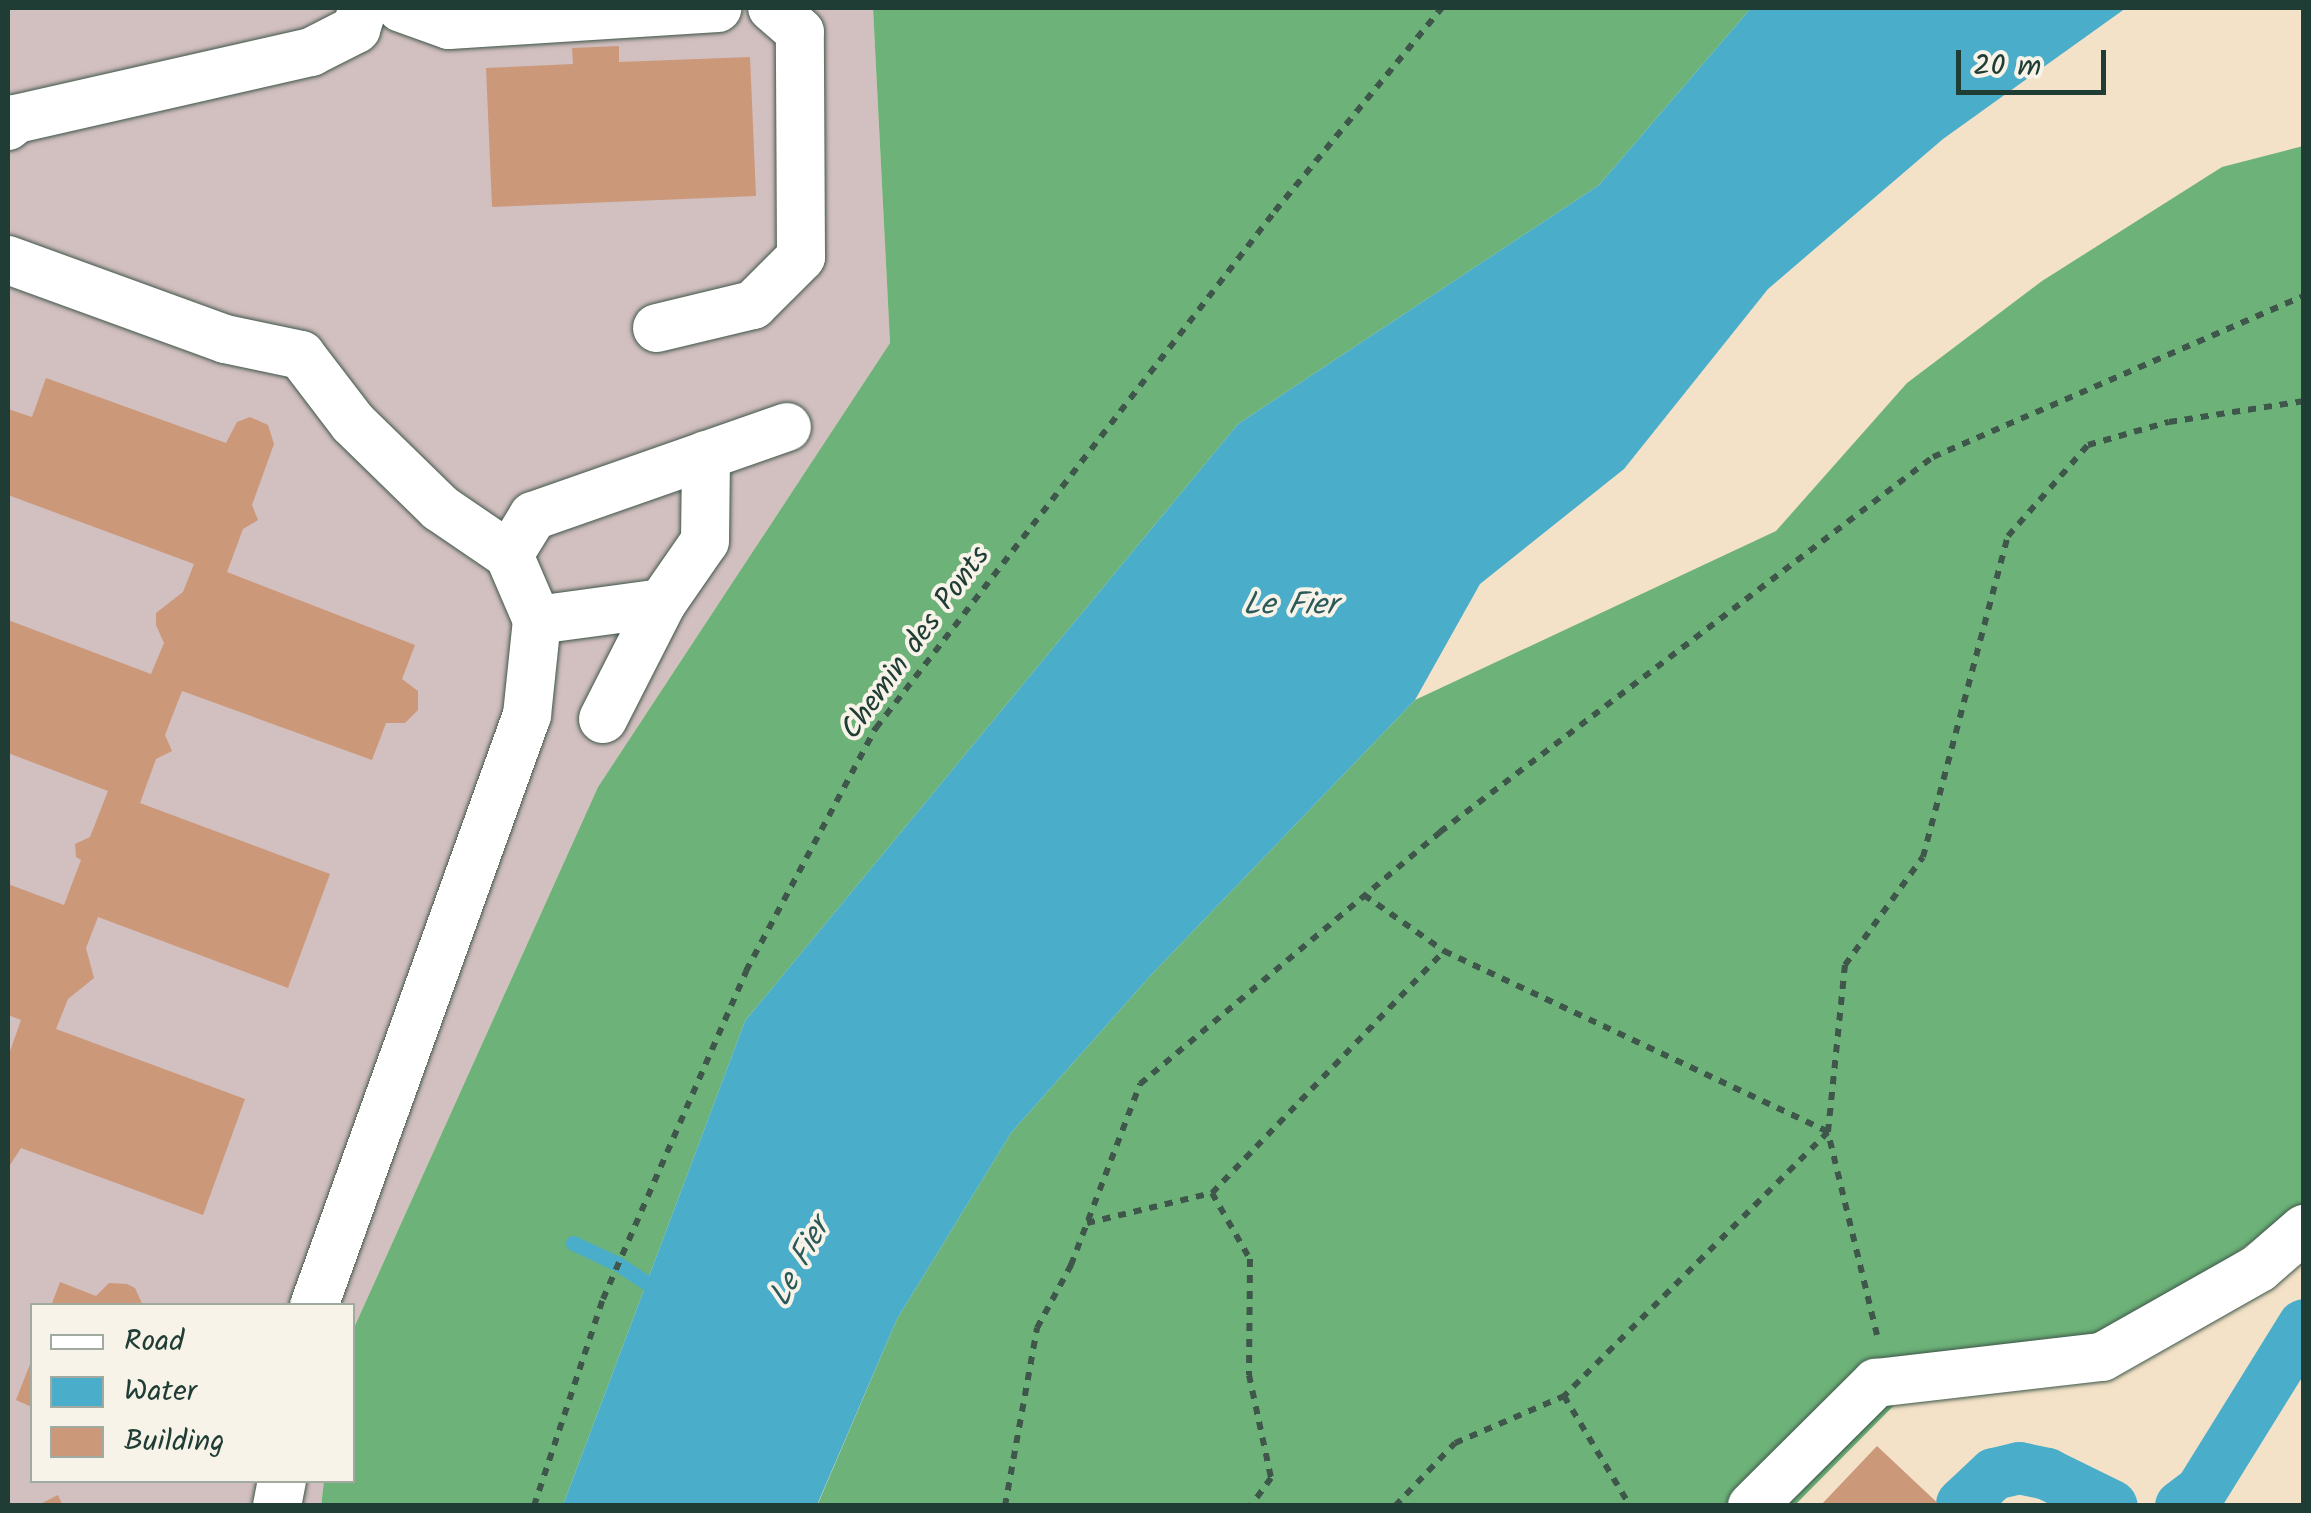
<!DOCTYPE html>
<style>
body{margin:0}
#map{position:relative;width:2311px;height:1513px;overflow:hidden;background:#f4e2c8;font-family:Kalam,sans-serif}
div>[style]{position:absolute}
.industrial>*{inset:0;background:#d2bfbf}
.forest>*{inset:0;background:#6db379}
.water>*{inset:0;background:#4aadc9}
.stream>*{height:15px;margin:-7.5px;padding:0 7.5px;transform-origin:7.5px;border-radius:7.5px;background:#4aadc9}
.canal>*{height:52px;margin:-26px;padding:0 26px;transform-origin:26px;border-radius:26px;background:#4aadc9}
.building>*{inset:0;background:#cc987a}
.path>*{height:6px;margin-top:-3px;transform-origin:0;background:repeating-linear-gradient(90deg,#3f564a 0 8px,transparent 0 16px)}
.roads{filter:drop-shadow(0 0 2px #3f564a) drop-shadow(0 0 2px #3f564a)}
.minor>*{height:48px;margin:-24px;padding:0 24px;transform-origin:24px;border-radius:24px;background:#fff}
span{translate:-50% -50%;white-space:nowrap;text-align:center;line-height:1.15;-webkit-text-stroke:8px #f7f3e8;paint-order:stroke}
.street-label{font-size:30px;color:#1f3d34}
.water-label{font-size:32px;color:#2a5959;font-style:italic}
.frame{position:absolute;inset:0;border:10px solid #1f3d34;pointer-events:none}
.legend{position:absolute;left:30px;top:1303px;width:325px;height:180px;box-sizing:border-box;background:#f7f3e8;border:2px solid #a1aaa0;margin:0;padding:12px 18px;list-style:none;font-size:30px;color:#1f3d34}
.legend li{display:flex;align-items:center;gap:20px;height:50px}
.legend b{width:50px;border:2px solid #a1aaa0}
.scale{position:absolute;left:1956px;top:50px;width:150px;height:45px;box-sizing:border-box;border:5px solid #1f3d34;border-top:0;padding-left:12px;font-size:30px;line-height:35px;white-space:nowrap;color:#1f3d34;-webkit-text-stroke:8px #f7f3e8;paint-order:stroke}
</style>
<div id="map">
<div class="industrial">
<div style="clip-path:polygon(8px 8px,873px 8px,890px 343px,598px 787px,353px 1330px,352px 1306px,32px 1306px,32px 1480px,324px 1481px,321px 1505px,8px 1506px)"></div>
</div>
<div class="forest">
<div style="clip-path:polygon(873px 8px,1751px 8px,1599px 185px,1238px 424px,745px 1021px,563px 1505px,321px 1506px,324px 1481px,352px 1480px,353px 1330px,598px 787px,890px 343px)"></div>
<div style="clip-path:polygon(2303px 146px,2303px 1207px,2101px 1346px,1935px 1364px,1795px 1505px,817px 1506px,897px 1319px,1011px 1133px,1151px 975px,1415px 700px,1776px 531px,1907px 383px,2042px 281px,2222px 167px)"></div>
</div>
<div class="water">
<div style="clip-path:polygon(1751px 8px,2126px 8px,1943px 139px,1768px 289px,1624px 469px,1480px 584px,1415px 700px,1151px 975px,1011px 1133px,897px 1319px,817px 1505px,563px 1505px,745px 1021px,1238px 424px,1599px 185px)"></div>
</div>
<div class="stream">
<div style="left:573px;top:1243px;width:50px;rotate:25deg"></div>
<div style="left:618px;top:1264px;width:51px;rotate:33.1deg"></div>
</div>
<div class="canal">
<div style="left:1962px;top:1504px;width:44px;rotate:-43.2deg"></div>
<div style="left:1994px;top:1474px;width:26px;rotate:-13deg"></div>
<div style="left:2019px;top:1468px;width:29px;rotate:12deg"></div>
<div style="left:2047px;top:1474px;width:72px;rotate:26.2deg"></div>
<div style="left:2181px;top:1506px;width:25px;rotate:-37deg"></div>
<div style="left:2201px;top:1491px;width:195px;rotate:-58.2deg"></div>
</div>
<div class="building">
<div style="clip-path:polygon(619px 46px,619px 62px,750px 57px,756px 196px,492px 207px,486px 68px,573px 64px,572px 48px)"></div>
<div style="clip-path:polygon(46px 378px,226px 443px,237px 422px,250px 417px,268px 425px,274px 444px,252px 505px,258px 520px,243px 529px,227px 572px,415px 645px,402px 679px,418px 691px,418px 710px,405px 723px,386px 723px,372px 760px,182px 691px,165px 735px,172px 751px,156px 759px,140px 803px,330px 874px,288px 988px,98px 917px,86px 948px,94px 978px,68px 999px,56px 1029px,245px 1099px,203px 1215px,21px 1148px,8px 1168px,8px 1057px,21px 1020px,8px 1015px,8px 884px,64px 905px,81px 860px,76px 857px,75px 844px,90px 837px,108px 791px,8px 753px,8px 620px,151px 674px,164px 643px,156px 625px,156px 613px,183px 592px,194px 564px,8px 495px,8px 409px,32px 417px)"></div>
<div style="clip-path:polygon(60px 1282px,96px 1296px,109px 1283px,127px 1284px,135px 1288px,143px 1306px,51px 1306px)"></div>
<div style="clip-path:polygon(32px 1359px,32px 1407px,16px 1400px)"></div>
<div style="clip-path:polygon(1877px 1446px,1928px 1494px,1941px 1506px,1820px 1506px)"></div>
<div style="clip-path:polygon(58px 1495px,63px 1506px,36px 1506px)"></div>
</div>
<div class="path">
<div style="left:1364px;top:895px;width:98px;rotate:35deg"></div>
<div style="left:1444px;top:951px;width:425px;rotate:25.2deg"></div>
<div style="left:1828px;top:1132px;width:373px;rotate:135deg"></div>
<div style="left:1212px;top:1193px;width:76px;rotate:60.1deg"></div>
<div style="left:1250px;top:1259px;width:116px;rotate:90.5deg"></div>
<div style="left:1249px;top:1375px;width:105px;rotate:77.9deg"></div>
<div style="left:1271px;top:1478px;width:34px;rotate:126deg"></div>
<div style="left:1087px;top:1223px;width:129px;rotate:-13.5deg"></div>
<div style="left:1212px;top:1193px;width:335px;rotate:-46.2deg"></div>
<div style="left:1877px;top:1335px;width:209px;rotate:-103.6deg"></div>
<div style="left:1828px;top:1132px;width:168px;rotate:-84.2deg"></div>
<div style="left:1845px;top:965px;width:133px;rotate:-54.2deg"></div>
<div style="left:1923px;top:857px;width:332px;rotate:-75.2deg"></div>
<div style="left:2008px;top:536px;width:121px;rotate:-48.7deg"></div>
<div style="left:2088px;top:445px;width:84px;rotate:-15.9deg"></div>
<div style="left:2169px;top:422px;width:137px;rotate:-8.8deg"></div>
<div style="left:534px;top:1506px;width:218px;rotate:-71.6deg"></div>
<div style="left:603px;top:1299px;width:358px;rotate:-66.4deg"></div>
<div style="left:746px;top:971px;width:276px;rotate:-61.9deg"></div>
<div style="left:876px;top:728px;width:653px;rotate:-52.34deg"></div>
<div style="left:1275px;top:211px;width:263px;rotate:-50.6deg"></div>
<div style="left:1005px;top:1506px;width:181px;rotate:-79.8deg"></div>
<div style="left:1037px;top:1328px;width:72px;rotate:-61.6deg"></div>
<div style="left:1071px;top:1265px;width:194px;rotate:-69.1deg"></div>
<div style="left:1140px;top:1084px;width:392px;rotate:-40deg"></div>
<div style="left:1440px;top:832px;width:619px;rotate:-37.26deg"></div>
<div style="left:1933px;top:457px;width:404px;rotate:-23.5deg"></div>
<div style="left:1395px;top:1506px;width:87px;rotate:-46.4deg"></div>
<div style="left:1455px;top:1443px;width:119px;rotate:-23.3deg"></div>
<div style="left:1564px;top:1396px;width:128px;rotate:59deg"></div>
</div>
<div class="roads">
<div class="minor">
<div style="left:401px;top:8px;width:51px;rotate:19.5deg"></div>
<div style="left:449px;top:25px;width:269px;rotate:-3.6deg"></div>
<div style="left:8px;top:126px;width:11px;rotate:-41deg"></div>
<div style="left:16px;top:119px;width:303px;rotate:-12.8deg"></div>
<div style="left:311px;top:52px;width:51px;rotate:-27.1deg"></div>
<div style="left:356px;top:29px;width:22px;rotate:-72deg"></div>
<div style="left:8px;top:260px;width:231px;rotate:20deg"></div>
<div style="left:225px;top:339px;width:78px;rotate:11.9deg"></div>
<div style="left:301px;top:355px;width:86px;rotate:52.6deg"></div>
<div style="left:353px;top:423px;width:122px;rotate:44.3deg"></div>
<div style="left:440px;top:508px;width:83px;rotate:34.3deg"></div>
<div style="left:509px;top:555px;width:71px;rotate:66.7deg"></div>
<div style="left:537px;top:620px;width:96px;rotate:96deg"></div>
<div style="left:527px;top:715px;width:628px;rotate:109.82deg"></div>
<div style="left:657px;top:328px;width:99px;rotate:-13.5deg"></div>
<div style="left:753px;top:305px;width:68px;rotate:-45deg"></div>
<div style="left:801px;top:257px;width:225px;rotate:-90.3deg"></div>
<div style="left:800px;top:32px;width:37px;rotate:-139deg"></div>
<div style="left:509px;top:555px;width:46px;rotate:-58.4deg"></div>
<div style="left:533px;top:516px;width:269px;rotate:-19.3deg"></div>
<div style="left:537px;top:620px;width:126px;rotate:-7.7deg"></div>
<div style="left:662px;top:603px;width:75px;rotate:-55.3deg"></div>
<div style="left:705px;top:541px;width:86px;rotate:-89.3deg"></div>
<div style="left:603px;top:719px;width:130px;rotate:-63deg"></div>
<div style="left:277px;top:1506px;width:26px;rotate:-79deg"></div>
<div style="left:1752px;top:1506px;width:175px;rotate:-44.8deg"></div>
<div style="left:1876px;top:1383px;width:227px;rotate:-6.6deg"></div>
<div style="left:2102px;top:1357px;width:180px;rotate:-29.5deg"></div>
<div style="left:2259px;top:1268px;width:60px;rotate:-40.9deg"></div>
</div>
</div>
<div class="street-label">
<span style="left:916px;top:643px;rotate:-54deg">Chemin des Ponts</span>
</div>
<div class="water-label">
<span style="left:1290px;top:606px">Le Fier</span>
<span style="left:801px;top:1263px;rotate:-62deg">Le Fier</span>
</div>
<div class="frame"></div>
<ul class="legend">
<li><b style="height:12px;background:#fff"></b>Road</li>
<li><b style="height:28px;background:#4aadc9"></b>Water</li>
<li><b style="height:28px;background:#cc987a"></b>Building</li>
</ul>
<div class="scale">20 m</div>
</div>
